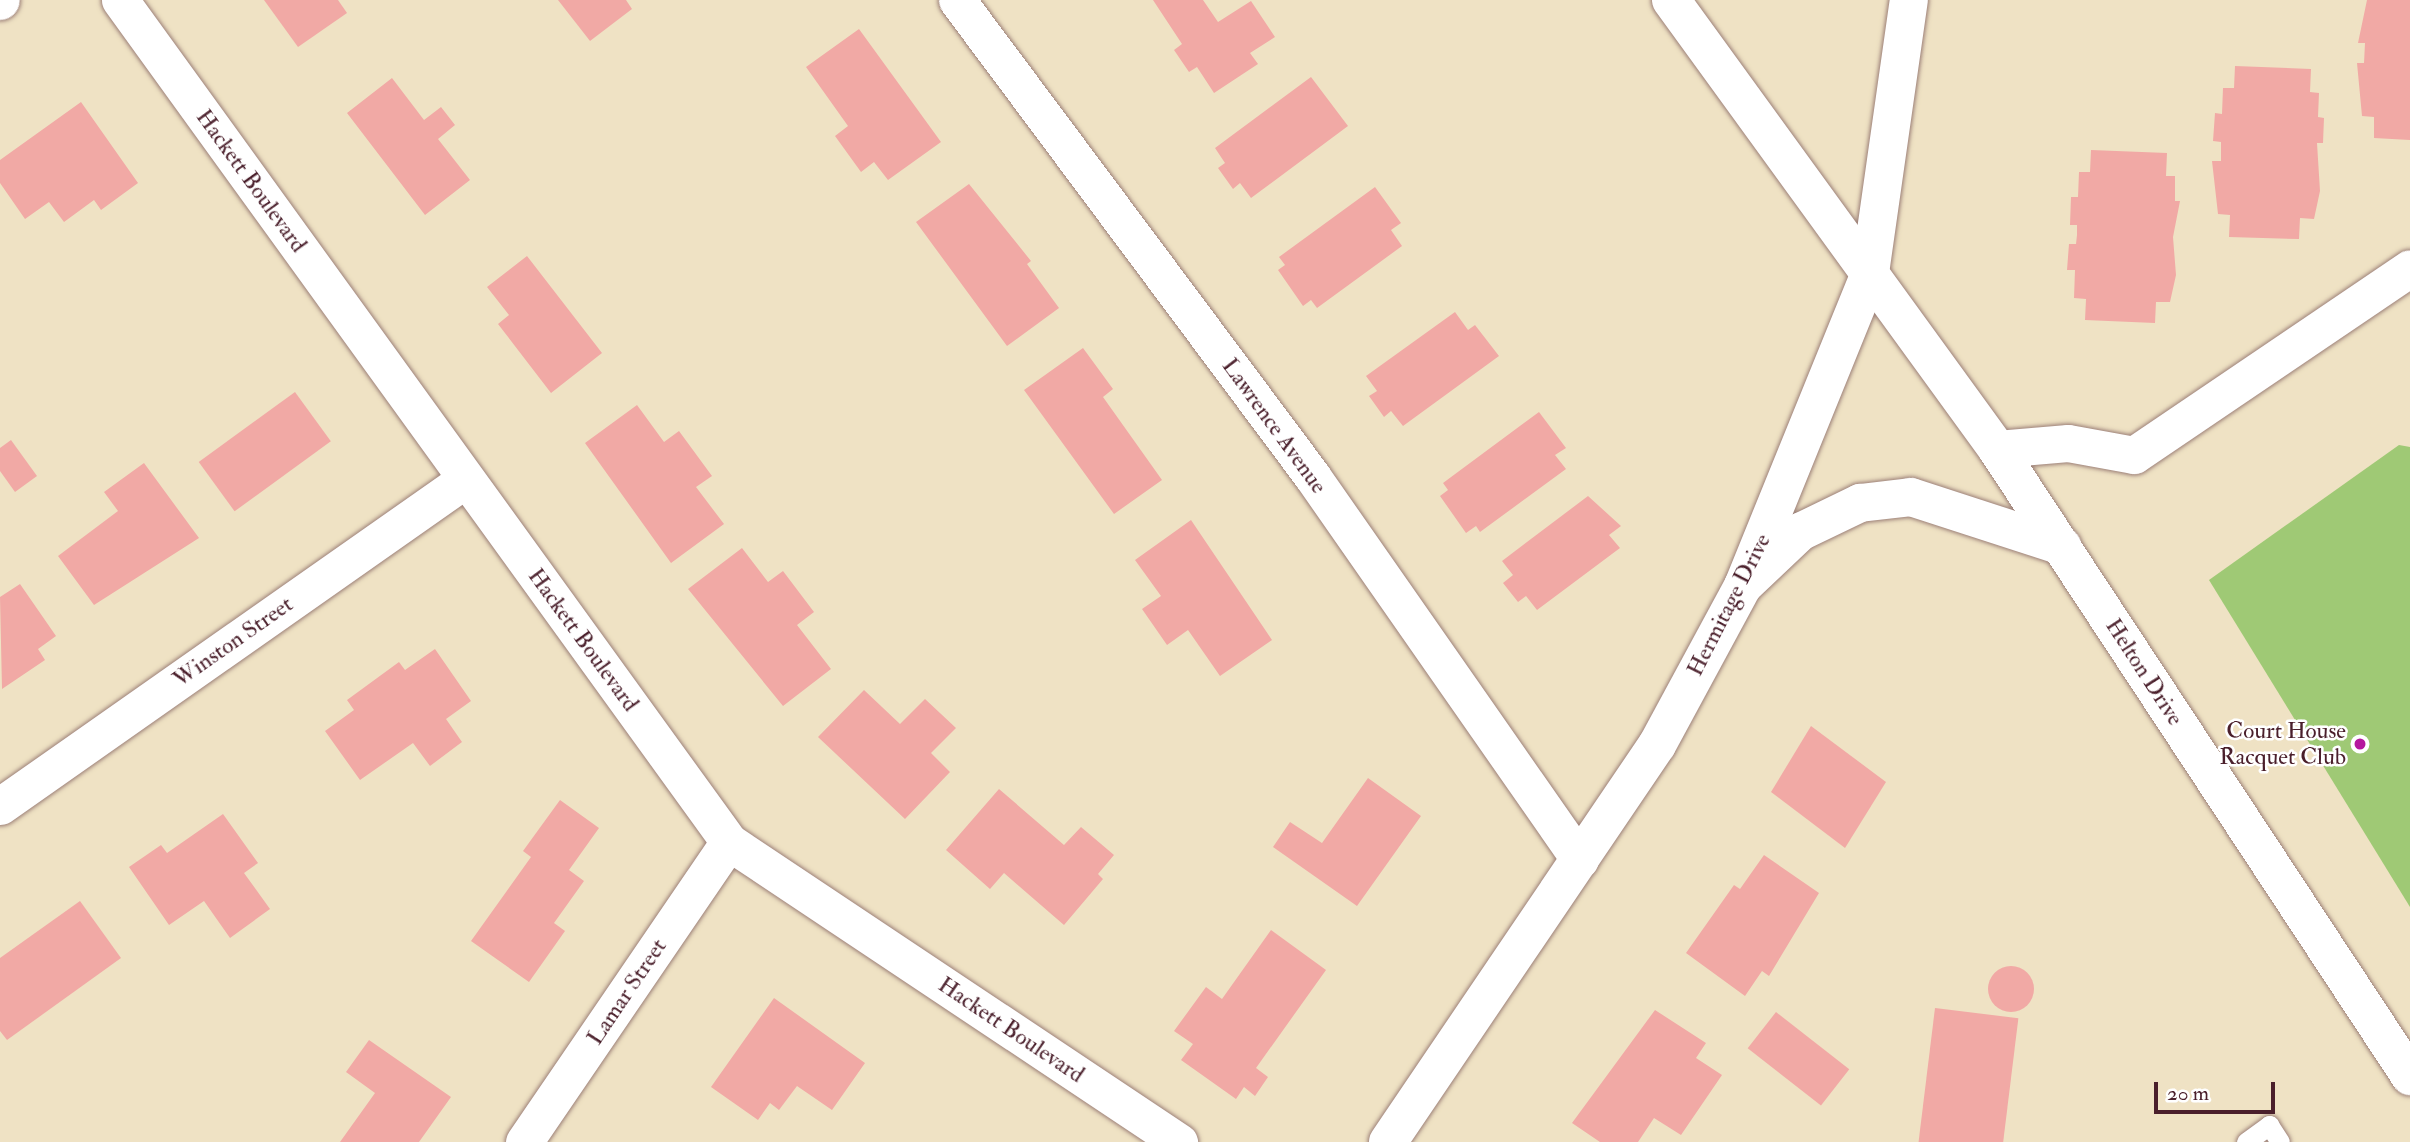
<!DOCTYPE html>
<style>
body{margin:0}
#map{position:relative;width:2410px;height:1142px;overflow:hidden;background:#efe2c4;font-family:"IM FELL Double Pica",serif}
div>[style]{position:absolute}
.green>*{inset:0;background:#9fc975}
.building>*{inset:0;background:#f1a9a5;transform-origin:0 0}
.round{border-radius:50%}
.roads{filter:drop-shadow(0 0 2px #9c8078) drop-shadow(0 0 2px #9c8078)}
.service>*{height:19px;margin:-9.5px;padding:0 9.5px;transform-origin:9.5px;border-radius:9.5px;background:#fff}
.minor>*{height:37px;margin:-18.5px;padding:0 18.5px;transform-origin:18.5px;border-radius:18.5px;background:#fff}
.tertiary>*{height:38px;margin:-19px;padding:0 19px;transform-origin:19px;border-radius:19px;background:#fff}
.primary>*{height:38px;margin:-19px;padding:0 19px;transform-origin:19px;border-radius:19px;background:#fff}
.dots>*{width:19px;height:19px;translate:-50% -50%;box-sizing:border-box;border:4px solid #fff;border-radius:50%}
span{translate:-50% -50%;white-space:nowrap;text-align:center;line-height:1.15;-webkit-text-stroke:5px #fff;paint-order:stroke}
.street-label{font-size:23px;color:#4a1f2b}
.poi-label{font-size:23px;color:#4a1f2b}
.right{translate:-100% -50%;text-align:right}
.scale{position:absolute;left:2154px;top:1082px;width:121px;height:32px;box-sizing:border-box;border:4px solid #4a1f2b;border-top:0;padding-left:9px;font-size:21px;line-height:24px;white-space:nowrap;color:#4a1f2b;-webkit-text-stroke:5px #fff;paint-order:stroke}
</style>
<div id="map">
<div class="green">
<div style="clip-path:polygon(2399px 445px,2410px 447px,2410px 907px,2209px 580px)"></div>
</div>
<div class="building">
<div style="clip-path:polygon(264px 0,338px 0,347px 13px,298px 47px)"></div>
<div style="clip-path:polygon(558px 0,626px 0,632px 9px,590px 41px)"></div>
<div style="clip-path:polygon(1153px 0,1203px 0,1218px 22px,1251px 1px,1275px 37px,1250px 53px,1258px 64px,1214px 93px,1197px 67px,1189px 72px,1174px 50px,1182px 44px)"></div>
<div style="clip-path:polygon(2367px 0,2410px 0,2410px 140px,2374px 138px,2374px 117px,2362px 116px,2357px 63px,2364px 63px,2365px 43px,2358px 43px)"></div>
<div style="clip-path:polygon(859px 29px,941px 142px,888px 180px,874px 162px,861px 172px,835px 136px,848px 126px,806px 67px)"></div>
<div style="clip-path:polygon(2235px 66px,2311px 69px,2310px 92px,2319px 93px,2318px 117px,2324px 118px,2323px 143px,2317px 143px,2320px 191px,2314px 219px,2300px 218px,2299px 239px,2229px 237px,2230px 215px,2218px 214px,2212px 161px,2221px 161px,2221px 142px,2213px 141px,2215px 113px,2222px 114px,2223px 88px,2234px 88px)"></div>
<div style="clip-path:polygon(1311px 77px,1348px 126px,1251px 198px,1240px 183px,1233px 189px,1218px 168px,1225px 163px,1215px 148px)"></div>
<div style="clip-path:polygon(392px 78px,424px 120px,441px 107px,455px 125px,438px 139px,470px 180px,425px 215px,347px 113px)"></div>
<div style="clip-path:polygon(81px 102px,138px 183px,101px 210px,94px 200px,64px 222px,49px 202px,25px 219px,0 183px,0 160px)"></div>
<div style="clip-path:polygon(2091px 150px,2167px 153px,2166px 176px,2175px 176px,2175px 201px,2180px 201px,2173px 237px,2176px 275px,2170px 302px,2156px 302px,2155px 323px,2085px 320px,2086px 299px,2074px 298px,2075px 270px,2067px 270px,2069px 244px,2076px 244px,2077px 235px,2077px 225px,2070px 225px,2071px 197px,2078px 197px,2079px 172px,2090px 172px)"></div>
<div style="clip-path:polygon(969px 184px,1031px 261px,1027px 264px,1059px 308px,1007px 346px,916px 222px)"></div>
<div style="clip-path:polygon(1375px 187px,1401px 223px,1391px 230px,1402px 246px,1317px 308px,1311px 300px,1303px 306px,1278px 270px,1285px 265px,1279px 257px)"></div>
<div style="clip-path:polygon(527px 256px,602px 353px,551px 393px,498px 324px,509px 315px,487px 287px)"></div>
<div style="clip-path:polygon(1455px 312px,1468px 330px,1475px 325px,1499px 356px,1403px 426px,1391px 411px,1384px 417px,1369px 396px,1377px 391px,1366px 376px)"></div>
<div style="clip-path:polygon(1083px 348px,1113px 389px,1103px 397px,1162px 480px,1114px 514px,1024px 390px)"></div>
<div style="left:295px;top:392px;width:61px;height:119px;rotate:54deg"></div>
<div style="clip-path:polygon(637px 405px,664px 442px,679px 431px,712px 476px,696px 487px,724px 524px,671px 563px,585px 443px)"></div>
<div style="clip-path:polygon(1539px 412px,1566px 448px,1555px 455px,1566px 469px,1480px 532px,1476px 526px,1466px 533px,1440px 496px,1448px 490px,1443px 483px)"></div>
<div style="clip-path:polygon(11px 440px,37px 476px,15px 492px,0 471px,0 448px)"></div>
<div style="clip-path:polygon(144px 463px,199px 538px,94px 605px,58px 556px,118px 511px,104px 492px)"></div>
<div style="clip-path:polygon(1588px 496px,1621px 526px,1609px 535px,1620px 548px,1537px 610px,1526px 596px,1518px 602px,1503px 583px,1513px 575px,1502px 561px)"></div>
<div style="clip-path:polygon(1191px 520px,1272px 640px,1220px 676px,1188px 630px,1167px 645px,1142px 609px,1161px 596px,1135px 560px)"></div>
<div style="clip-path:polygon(742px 548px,768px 582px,783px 571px,814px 612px,797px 625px,831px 669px,783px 706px,688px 589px)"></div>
<div style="clip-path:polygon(20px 584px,56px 636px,38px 649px,45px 660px,2px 689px,0 597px)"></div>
<div style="clip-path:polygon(435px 649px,471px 701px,446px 719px,462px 742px,430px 766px,413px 743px,360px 780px,325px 731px,354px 710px,347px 700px,399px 662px,405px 670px)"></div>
<div style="clip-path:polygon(864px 690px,900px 724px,925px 699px,956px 728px,931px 753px,950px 772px,905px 819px,818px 737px)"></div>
<div style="clip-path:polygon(1811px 726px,1886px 782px,1845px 848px,1771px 792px)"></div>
<div style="clip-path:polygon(1368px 778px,1421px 816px,1357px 906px,1273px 847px,1290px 822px,1322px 843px)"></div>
<div style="clip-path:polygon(999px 789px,1064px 845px,1081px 827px,1114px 855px,1098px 874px,1103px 879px,1064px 925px,1004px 873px,990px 889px,946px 850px)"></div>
<div style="clip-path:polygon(560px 800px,599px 828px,569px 870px,584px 881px,554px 923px,565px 931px,529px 982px,471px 941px,531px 857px,523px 851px)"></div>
<div style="clip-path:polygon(223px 814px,258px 863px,244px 873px,270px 909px,230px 938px,204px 901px,169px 925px,129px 867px,161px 845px,167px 853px)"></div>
<div style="clip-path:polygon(1764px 855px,1819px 893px,1769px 976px,1762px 971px,1745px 996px,1686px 953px,1734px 885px,1740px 889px)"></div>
<div style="clip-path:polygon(80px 901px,121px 958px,7px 1040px,0 1031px,0 958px)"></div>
<div style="clip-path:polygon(1271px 930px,1326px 970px,1256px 1068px,1268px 1077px,1255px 1096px,1244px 1087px,1236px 1099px,1181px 1060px,1193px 1044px,1174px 1031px,1206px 987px,1222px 999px)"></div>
<div class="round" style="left:1988px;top:966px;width:46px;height:46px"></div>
<div style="clip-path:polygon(774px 998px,865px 1063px,832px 1110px,797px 1086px,779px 1110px,770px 1103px,758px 1120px,711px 1087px)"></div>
<div style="left:1935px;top:1008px;width:84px;height:135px;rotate:7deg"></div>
<div style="clip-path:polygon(1655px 1010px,1706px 1043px,1696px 1058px,1722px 1075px,1681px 1135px,1654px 1118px,1638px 1142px,1600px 1142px,1572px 1123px)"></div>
<div style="left:1776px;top:1012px;width:93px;height:46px;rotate:38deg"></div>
<div style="clip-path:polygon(369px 1040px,451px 1097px,419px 1142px,340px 1142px,375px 1093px,346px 1072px)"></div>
</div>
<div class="roads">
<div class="service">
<div style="left:2246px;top:1142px;width:29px;rotate:-36deg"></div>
<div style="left:2269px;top:1125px;width:20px;rotate:57deg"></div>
</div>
<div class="minor">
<div style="left:120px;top:0;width:1039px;rotate:54.12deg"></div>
<div style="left:729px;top:842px;width:541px;rotate:33.69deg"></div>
<div style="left:957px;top:0;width:594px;rotate:53.28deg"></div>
<div style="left:1312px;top:476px;width:468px;rotate:55.1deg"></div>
<div style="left:0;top:1px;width:1px;rotate:-45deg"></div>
<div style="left:1997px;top:449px;width:71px;rotate:-4.8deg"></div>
<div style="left:2068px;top:443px;width:67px;rotate:10.3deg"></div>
<div style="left:2134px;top:455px;width:333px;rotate:-34.1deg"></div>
<div style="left:0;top:806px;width:569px;rotate:-35.06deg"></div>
<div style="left:524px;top:1142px;width:363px;rotate:-55.7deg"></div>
</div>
<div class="tertiary">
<div style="left:1388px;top:1142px;width:480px;rotate:-55.9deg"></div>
<div style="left:1657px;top:745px;width:181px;rotate:-61.6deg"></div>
<div style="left:1743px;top:586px;width:338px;rotate:-67.9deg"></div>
<div style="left:1870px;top:273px;width:276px;rotate:-81.9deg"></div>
</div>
<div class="primary">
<div style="left:1671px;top:0;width:555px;rotate:54.02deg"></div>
<div style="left:1997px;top:449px;width:751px;rotate:56.63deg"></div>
<div style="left:1743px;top:586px;width:79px;rotate:-43.5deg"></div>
<div style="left:1800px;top:532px;width:67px;rotate:-25.8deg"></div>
<div style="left:1860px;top:503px;width:51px;rotate:-6.7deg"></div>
<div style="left:1911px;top:497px;width:159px;rotate:18deg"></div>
</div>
</div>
<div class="dots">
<div style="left:2360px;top:744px;background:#b5179e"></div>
</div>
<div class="street-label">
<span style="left:251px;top:181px;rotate:54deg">Hackett Boulevard</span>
<span style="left:1274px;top:426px;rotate:54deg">Lawrence Avenue</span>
<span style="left:1729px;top:605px;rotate:-63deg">Hermitage Drive</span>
<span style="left:583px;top:640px;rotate:54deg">Hackett Boulevard</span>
<span style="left:233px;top:642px;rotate:-35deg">Winston Street</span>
<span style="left:2144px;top:672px;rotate:57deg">Helton Drive</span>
<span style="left:627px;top:992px;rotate:-56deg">Lamar Street</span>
<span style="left:1011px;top:1030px;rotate:34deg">Hackett Boulevard</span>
</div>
<div class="poi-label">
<span class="right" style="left:2346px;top:744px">Court House<br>Racquet Club</span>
</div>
<div class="scale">20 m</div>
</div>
